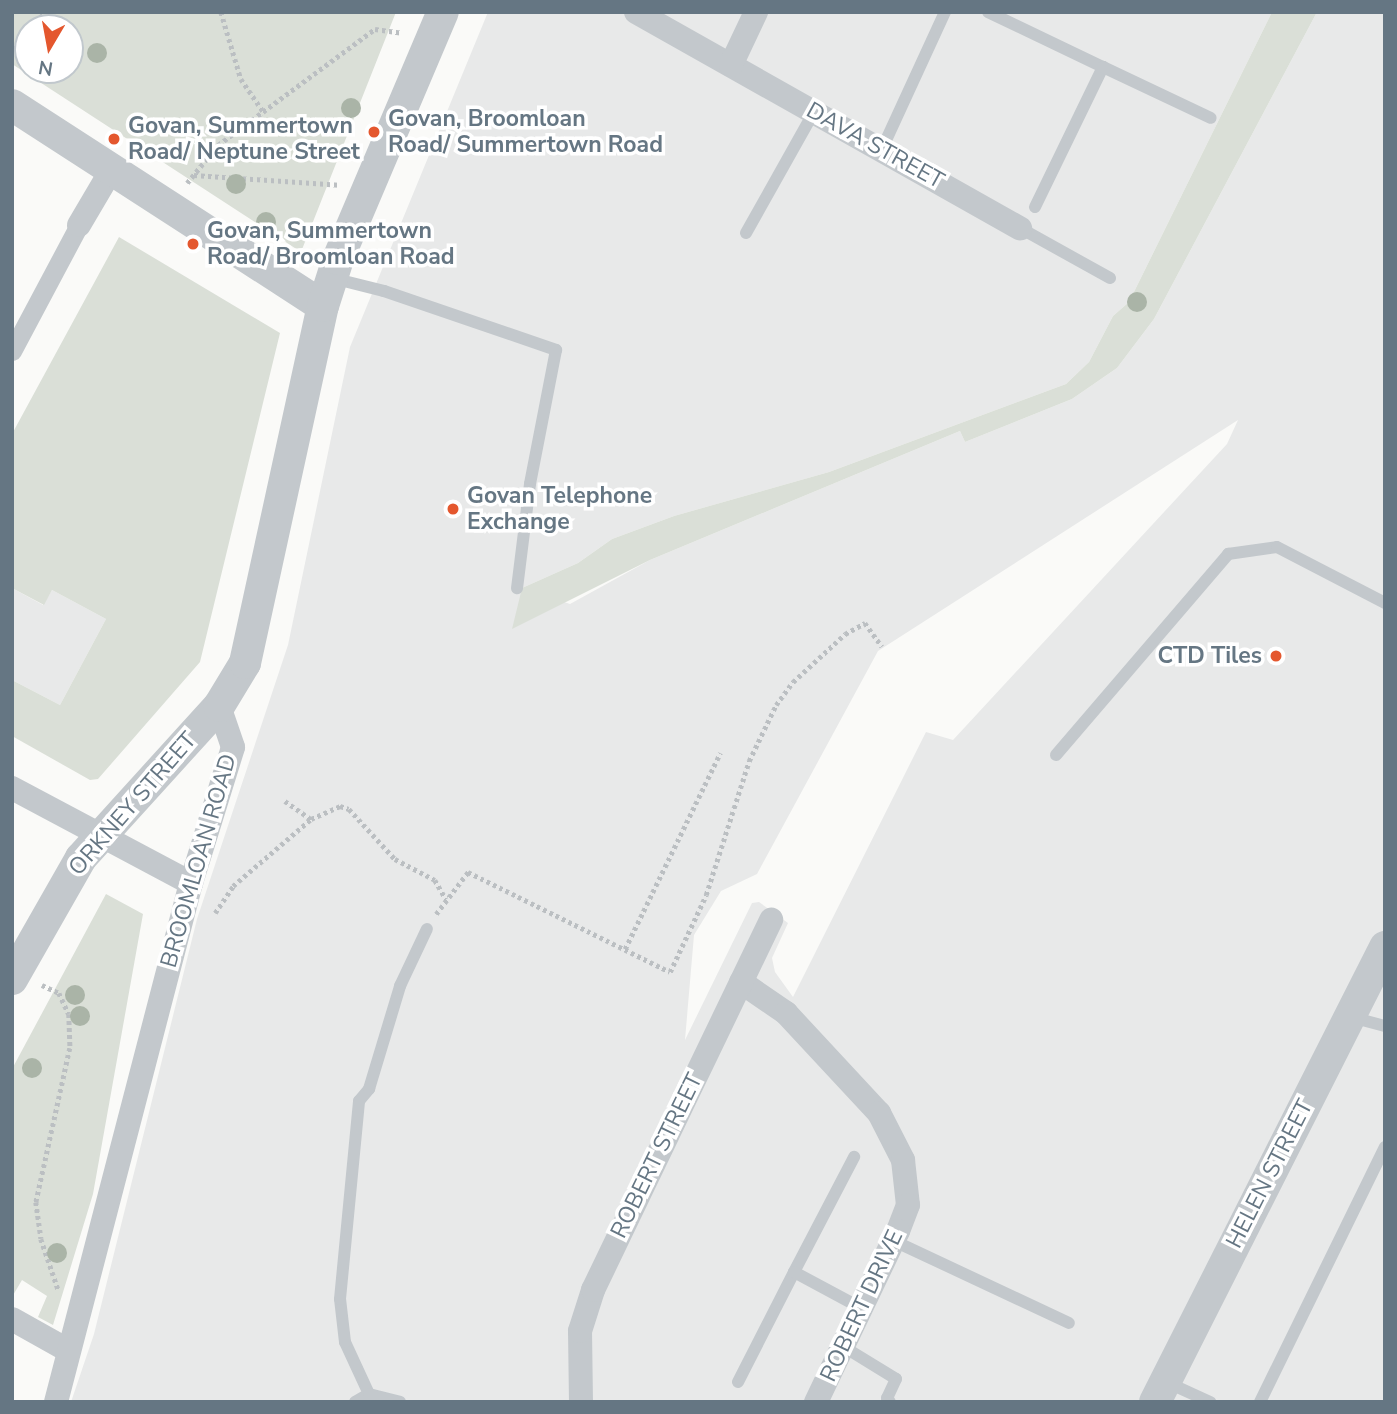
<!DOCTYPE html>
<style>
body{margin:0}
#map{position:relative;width:1397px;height:1414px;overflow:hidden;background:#fafaf8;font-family:"Nunito Sans",sans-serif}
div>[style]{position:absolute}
.built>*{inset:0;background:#e8e9e9}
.green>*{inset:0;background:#dadfd7}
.path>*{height:4.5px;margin-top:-2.25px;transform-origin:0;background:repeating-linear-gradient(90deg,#bbbfc2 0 3.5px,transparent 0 7px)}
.service>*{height:12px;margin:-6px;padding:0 6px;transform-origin:6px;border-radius:6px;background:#c3c8cc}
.pedestrian>*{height:19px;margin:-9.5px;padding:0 9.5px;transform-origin:9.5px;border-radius:9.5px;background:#c3c8cc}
.minor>*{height:24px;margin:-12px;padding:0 12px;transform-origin:12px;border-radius:12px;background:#c3c8cc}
.tertiary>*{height:32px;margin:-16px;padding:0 16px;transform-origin:16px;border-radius:16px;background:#c3c8cc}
.trees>*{width:20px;height:20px;margin:-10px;border-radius:50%;background:#aab4a7}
.dots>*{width:19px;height:19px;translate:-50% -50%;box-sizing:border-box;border:4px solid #fff;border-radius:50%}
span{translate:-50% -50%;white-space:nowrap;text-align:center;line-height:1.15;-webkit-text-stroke:7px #fff;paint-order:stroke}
.poi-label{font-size:23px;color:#657683;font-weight:700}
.left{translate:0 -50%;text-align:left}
.right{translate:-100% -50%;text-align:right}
.street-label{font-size:23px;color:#657683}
.frame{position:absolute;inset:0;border:14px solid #657683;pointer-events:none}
.north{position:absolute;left:14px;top:14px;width:70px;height:70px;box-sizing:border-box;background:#fff;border:2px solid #c1c8cd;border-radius:50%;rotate:190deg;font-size:19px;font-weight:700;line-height:28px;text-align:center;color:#657683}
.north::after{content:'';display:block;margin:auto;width:24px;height:32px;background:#e4572e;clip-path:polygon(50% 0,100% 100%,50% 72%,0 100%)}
</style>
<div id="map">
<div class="built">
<div style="clip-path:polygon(evenodd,488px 12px,1272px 12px,1129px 302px,1113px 316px,1089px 362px,1066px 384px,829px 472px,674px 516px,612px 539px,578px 563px,522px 588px,570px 604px,650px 560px,960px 431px,965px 442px,1072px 399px,1117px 368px,1154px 319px,1317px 12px,1385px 12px,1385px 1402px,71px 1402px,94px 1334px,197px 919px,288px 645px,350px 347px,488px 12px,1238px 420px,1227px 444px,953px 740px,926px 732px,793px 997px,775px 972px,772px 958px,788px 923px,759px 902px,752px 903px,685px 1040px,694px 935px,721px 891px,757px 874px,878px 651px,1238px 420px)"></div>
<div style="clip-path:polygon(12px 588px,43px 605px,52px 590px,106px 619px,60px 705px,12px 680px)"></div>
</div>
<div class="green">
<div style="clip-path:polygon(evenodd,12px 12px,396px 12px,301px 252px,12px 64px,12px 12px,28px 28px,70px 28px,70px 70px,28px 70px,28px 28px)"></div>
<div style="clip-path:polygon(1272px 12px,1317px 12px,1154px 319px,1117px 368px,1072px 399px,965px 442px,960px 431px,650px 560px,512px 629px,522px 588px,578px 563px,612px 539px,674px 516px,829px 472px,1066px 384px,1089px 362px,1113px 316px,1129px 302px)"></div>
<div style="clip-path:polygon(119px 237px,280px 333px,200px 662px,98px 779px,90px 780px,12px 736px,12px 680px,60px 705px,106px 619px,52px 590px,44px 605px,12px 588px,12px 434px)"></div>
<div style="clip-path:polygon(106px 894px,143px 914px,93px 1194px,53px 1325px,38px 1317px,47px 1296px,22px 1280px,12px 1297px,12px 1069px)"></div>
</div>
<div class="path">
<div style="left:221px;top:12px;width:70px;rotate:73.4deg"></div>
<div style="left:241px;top:79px;width:42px;rotate:55.6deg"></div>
<div style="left:31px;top:28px;width:21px;rotate:-49deg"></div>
<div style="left:12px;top:48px;width:23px;rotate:-47deg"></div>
<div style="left:194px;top:175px;width:145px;rotate:3.9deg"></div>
<div style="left:187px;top:183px;width:49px;rotate:-50.8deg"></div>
<div style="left:218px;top:145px;width:195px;rotate:-36.5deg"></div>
<div style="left:375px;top:29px;width:27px;rotate:8deg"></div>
<div style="left:285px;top:801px;width:32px;rotate:35deg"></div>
<div style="left:311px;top:819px;width:32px;rotate:-24deg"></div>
<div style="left:340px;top:806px;width:9px;rotate:18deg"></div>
<div style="left:349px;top:809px;width:68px;rotate:47.4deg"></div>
<div style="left:395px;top:859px;width:45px;rotate:27.7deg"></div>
<div style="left:435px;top:880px;width:22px;rotate:60deg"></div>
<div style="left:215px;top:913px;width:32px;rotate:-56deg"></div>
<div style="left:233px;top:886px;width:103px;rotate:-40.7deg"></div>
<div style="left:436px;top:914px;width:53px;rotate:-52.7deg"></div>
<div style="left:468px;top:872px;width:225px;rotate:26.3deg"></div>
<div style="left:670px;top:972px;width:85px;rotate:-64.9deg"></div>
<div style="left:706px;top:895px;width:141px;rotate:-72.2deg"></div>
<div style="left:749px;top:761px;width:62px;rotate:-64.3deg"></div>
<div style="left:776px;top:705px;width:29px;rotate:-54deg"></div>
<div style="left:793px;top:682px;width:71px;rotate:-42.7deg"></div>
<div style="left:845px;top:634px;width:23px;rotate:-29deg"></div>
<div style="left:865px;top:623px;width:29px;rotate:54deg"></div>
<div style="left:625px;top:949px;width:218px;rotate:-64.1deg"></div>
<div style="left:42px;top:985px;width:19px;rotate:25deg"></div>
<div style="left:59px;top:993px;width:23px;rotate:65deg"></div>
<div style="left:69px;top:1014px;width:34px;rotate:88deg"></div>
<div style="left:70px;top:1048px;width:158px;rotate:102.4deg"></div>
<div style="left:36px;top:1202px;width:37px;rotate:82deg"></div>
<div style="left:41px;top:1239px;width:53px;rotate:71.2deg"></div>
</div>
<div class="service">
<div style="left:988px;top:12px;width:127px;rotate:25.6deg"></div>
<div style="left:882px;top:149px;width:151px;rotate:-65.3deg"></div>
<div style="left:1035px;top:207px;width:156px;rotate:-64.1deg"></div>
<div style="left:1103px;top:67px;width:119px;rotate:25.3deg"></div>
<div style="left:1020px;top:228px;width:103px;rotate:29.1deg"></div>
<div style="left:746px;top:233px;width:139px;rotate:-60.7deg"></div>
<div style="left:332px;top:278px;width:54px;rotate:14deg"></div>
<div style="left:384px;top:291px;width:182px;rotate:18.9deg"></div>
<div style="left:556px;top:350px;width:136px;rotate:101deg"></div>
<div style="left:530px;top:484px;width:105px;rotate:97.1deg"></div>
<div style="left:1056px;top:755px;width:265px;rotate:-49.4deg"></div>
<div style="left:1228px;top:554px;width:49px;rotate:-8.1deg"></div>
<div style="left:1277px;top:547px;width:122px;rotate:27.4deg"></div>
<div style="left:1351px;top:1017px;width:35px;rotate:15deg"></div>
<div style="left:894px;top:1241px;width:193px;rotate:25.1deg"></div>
<div style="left:794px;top:1272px;width:130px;rotate:-62.4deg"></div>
<div style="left:844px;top:1347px;width:61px;rotate:31.6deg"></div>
<div style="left:896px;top:1379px;width:21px;rotate:115deg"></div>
<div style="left:887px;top:1398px;width:5px;rotate:53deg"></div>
<div style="left:1164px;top:1381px;width:51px;rotate:24.5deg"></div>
<div style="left:738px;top:1382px;width:123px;rotate:-63deg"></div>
<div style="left:794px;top:1272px;width:78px;rotate:28.2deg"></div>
<div style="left:369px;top:1394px;width:57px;rotate:-114.8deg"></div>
<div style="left:345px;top:1342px;width:43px;rotate:-96.6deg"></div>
<div style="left:340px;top:1299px;width:199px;rotate:-84.5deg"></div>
<div style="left:359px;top:1101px;width:16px;rotate:-50deg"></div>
<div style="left:369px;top:1089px;width:108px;rotate:-73.2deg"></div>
<div style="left:400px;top:986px;width:63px;rotate:-64.7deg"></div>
<div style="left:355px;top:1402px;width:16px;rotate:-30deg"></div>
<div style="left:369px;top:1394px;width:32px;rotate:14deg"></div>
<div style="left:1260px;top:1402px;width:284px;rotate:-63.9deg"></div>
</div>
<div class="pedestrian">
<div style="left:12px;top:351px;width:143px;rotate:-62deg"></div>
</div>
<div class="minor">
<div style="left:636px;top:12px;width:441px;rotate:29.4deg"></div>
<div style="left:731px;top:65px;width:59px;rotate:-64.7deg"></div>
<div style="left:79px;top:225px;width:65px;rotate:-59.5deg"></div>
<div style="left:12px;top:788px;width:203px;rotate:28deg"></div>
<div style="left:741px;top:982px;width:55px;rotate:34.6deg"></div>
<div style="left:786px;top:1013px;width:137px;rotate:47.1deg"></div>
<div style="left:879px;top:1113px;width:53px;rotate:62.9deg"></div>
<div style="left:903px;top:1160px;width:45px;rotate:83.7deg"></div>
<div style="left:908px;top:1205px;width:28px;rotate:111deg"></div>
<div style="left:898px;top:1231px;width:190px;rotate:115.6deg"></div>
<div style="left:12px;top:1319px;width:65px;rotate:29.3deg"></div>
<div style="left:56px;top:1402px;width:536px;rotate:-75.42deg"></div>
<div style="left:191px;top:883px;width:142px;rotate:-72.8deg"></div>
<div style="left:233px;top:747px;width:43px;rotate:-108.9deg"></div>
<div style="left:581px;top:1402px;width:71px;rotate:-90.8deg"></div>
<div style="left:580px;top:1331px;width:43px;rotate:-72.4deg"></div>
<div style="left:593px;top:1290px;width:411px;rotate:-64.3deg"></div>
</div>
<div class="tertiary">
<div style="left:12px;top:105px;width:370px;rotate:32.9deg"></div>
<div style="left:12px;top:979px;width:139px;rotate:-60.3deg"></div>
<div style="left:81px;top:858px;width:205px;rotate:-47.8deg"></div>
<div style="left:219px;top:706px;width:50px;rotate:-58.8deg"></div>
<div style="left:245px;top:663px;width:365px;rotate:-77.7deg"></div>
<div style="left:323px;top:306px;width:49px;rotate:-72.3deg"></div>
<div style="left:338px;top:259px;width:268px;rotate:-67deg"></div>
<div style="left:1155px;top:1402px;width:510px;rotate:-63.18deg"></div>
</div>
<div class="trees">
<div style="left:97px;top:53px"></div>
<div style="left:351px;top:108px"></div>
<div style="left:236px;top:184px"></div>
<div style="left:266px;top:222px"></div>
<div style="left:1137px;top:302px"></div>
<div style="left:75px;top:995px"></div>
<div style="left:80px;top:1016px"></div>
<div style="left:32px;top:1068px"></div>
<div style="left:57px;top:1253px"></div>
</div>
<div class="dots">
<div style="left:374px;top:132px;background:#e4572e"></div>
<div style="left:114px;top:139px;background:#e4572e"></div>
<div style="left:193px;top:244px;background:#e4572e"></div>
<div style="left:453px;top:509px;background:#e4572e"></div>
<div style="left:1276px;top:656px;background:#e4572e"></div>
</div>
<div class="poi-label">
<span class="left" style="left:388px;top:132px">Govan, Broomloan<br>Road/ Summertown Road</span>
<span class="left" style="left:128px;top:139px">Govan, Summertown<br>Road/ Neptune Street</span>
<span class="left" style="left:207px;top:244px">Govan, Summertown<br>Road/ Broomloan Road</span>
<span class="left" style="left:467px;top:509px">Govan Telephone<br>Exchange</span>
<span class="right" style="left:1262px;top:656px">CTD Tiles</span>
</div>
<div class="street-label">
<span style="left:875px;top:146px;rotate:29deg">DAVA STREET</span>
<span style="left:133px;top:804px;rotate:-49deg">ORKNEY STREET</span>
<span style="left:199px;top:861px;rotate:-74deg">BROOMLOAN ROAD</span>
<span style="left:657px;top:1156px;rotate:-64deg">ROBERT STREET</span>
<span style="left:1270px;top:1174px;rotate:-63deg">HELEN STREET</span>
<span style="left:862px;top:1306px;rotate:-65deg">ROBERT DRIVE</span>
</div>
<div class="frame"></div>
<div class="north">N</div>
</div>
